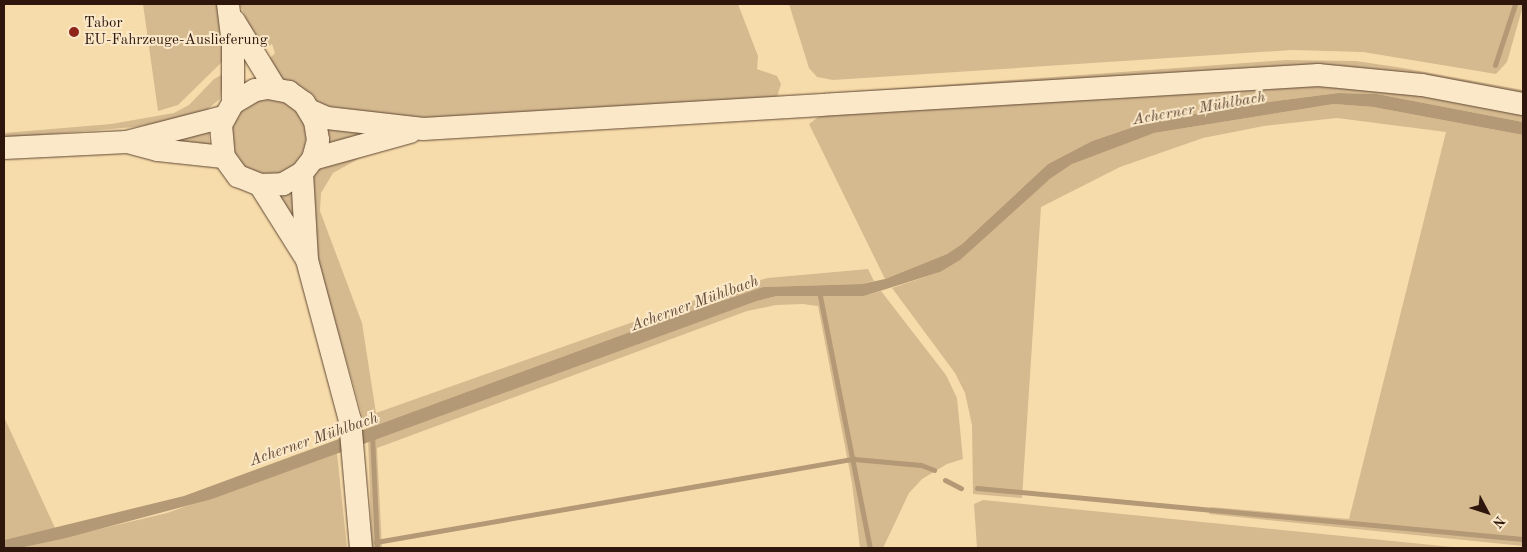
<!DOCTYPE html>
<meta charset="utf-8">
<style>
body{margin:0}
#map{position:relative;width:1527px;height:552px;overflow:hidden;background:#f7dcab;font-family:"Old Standard TT",serif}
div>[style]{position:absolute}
.green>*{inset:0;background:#d5ba90}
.round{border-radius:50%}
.water>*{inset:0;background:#b39975}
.stream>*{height:5px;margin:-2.5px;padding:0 2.5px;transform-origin:2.5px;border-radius:2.5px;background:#b39975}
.roads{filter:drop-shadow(0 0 1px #614834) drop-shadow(0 0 1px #614834)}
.tertiary>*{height:22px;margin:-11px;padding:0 11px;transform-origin:11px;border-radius:11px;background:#fae8c8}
.dots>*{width:14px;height:14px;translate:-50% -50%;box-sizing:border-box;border:2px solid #fae8c8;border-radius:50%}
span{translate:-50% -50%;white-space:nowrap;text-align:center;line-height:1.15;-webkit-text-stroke:4px #fae8c8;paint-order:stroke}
.poi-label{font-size:15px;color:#2f160d}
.left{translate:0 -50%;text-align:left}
.water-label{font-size:16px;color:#644a37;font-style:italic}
.frame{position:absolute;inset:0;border:5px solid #2f160d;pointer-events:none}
.north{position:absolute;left:1462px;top:487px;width:50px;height:50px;-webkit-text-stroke:4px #fae8c8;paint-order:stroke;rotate:130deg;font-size:14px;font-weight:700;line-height:20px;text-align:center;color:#2f160d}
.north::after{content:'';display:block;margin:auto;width:18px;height:22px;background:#2f160d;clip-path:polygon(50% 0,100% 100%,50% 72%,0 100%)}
</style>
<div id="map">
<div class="green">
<div style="clip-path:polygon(143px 4px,217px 4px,221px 25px,225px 59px,178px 105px,158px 111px)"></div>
<div style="clip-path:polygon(240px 4px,738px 4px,758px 56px,757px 69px,777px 76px,781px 84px,776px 100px,460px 119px,332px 114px,273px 72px,266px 62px,275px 53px,272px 44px,260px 52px)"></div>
<div style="clip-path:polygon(789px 4px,1523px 4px,1523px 6px,1507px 62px,1496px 74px,1363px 52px,1292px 50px,833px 80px,817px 77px,809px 68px)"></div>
<div style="clip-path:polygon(1286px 60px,1356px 61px,1403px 68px,1523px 90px,1523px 97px,1447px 83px,821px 94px)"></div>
<div style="clip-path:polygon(225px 73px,220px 99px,199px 116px,134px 127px,4px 138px,4px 133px,111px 124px,174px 113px,189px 105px,214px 79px)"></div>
<div style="clip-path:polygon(1354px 84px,1523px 113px,1523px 122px,1377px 94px,1338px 93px,1236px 106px,1142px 124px,1092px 141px,1048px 164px,962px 244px,947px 254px,885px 279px,809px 124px,821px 115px)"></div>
<div class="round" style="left:230px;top:99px;width:76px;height:76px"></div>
<div style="clip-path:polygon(1334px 104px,1373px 107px,1523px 135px,1523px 546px,1209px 514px,1211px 507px,1349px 519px,1446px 132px,1337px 118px,1264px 126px,1203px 138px,1120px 167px,1041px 207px,1022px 498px,973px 494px,972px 425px,965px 393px,955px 373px,892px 288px,940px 272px,1050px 179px,1072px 164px,1114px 145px,1154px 133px)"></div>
<div style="clip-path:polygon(326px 126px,387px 131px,326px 149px)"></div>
<div style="clip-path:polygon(209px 129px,209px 147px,160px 138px)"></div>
<div style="clip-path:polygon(400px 145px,360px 158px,333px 173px,321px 193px,320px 211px,362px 323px,376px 413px,729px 288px,768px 278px,868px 269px,874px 281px,862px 284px,763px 287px,638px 329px,366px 429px,316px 254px,310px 227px,313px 175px,322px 165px)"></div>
<div style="clip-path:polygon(295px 190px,300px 232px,277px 196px)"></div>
<div style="clip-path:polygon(881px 291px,946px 375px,957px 398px,963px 459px,947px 464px,922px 479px,909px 493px,883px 548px,860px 548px,852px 483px,818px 306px,803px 304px,776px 305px,747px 311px,377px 448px,382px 548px,372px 548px,368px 440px,757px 301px,777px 296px,864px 296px)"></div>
<div style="clip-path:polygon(4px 417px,55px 528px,4px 540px)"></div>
<div style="clip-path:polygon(337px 453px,347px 548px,20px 548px,167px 513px)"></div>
<div style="clip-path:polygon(983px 500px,1462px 548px,977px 548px,974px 504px)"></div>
</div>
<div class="water">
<div style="clip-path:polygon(1338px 93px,1377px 94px,1523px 122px,1523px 135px,1373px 107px,1334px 104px,1154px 133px,1072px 164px,1050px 179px,960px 260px,940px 272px,864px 296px,777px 296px,757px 301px,212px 499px,66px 538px,20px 548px,4px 548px,4px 540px,184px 496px,638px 329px,763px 287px,862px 284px,885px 279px,947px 254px,962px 244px,1048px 164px,1092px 141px,1142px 124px,1236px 106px)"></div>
</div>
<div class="stream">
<div style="left:1495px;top:65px;width:64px;rotate:-71.8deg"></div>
<div style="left:819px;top:291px;width:262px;rotate:78.8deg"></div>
<div style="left:372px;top:434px;width:114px;rotate:87.5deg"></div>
<div style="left:945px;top:480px;width:18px;rotate:27deg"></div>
<div style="left:977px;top:488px;width:548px;rotate:5.34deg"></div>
<div style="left:376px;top:542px;width:485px;rotate:-9.9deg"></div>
<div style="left:854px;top:459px;width:67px;rotate:5.1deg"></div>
<div style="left:921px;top:465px;width:14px;rotate:21deg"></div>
</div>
<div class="roads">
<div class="tertiary">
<div style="left:228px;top:4px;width:38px;rotate:83deg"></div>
<div style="left:233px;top:42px;width:61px;rotate:90deg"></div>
<div style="left:233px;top:103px;width:25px;rotate:119deg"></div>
<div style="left:221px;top:125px;width:32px;rotate:85deg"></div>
<div style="left:224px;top:157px;width:24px;rotate:54deg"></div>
<div style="left:238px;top:176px;width:24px;rotate:22deg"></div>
<div style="left:260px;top:185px;width:23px;rotate:-2deg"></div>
<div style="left:283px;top:184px;width:22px;rotate:-30deg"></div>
<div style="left:302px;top:173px;width:18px;rotate:-52deg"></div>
<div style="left:313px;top:159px;width:20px;rotate:-75deg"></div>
<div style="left:318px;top:140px;width:19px;rotate:-99deg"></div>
<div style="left:315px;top:121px;width:21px;rotate:-121deg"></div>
<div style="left:304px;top:103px;width:19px;rotate:-144deg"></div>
<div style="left:289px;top:92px;width:21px;rotate:-169deg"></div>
<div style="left:268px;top:88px;width:13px;rotate:171deg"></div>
<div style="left:255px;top:90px;width:26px;rotate:149deg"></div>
<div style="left:234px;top:21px;width:79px;rotate:58.5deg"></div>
<div style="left:311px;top:111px;width:17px;rotate:24deg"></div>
<div style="left:327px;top:118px;width:97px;rotate:6.5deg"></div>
<div style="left:423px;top:129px;width:897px;rotate:-3.45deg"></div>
<div style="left:1318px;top:75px;width:104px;rotate:5.5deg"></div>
<div style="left:1422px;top:85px;width:103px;rotate:10.7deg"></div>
<div style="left:128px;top:142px;width:31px;rotate:15deg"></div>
<div style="left:158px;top:150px;width:66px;rotate:6.1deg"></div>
<div style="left:4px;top:148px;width:123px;rotate:-2.8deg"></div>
<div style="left:127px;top:142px;width:100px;rotate:-14.5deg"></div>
<div style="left:313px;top:159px;width:101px;rotate:-15.6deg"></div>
<div style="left:302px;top:173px;width:87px;rotate:86.7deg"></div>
<div style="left:307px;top:260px;width:166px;rotate:75deg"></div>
<div style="left:350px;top:420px;width:128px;rotate:85.1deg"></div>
<div style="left:260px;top:185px;width:83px;rotate:57.8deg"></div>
</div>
</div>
<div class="dots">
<div style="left:74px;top:32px;background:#8f2418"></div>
</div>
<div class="poi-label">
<span class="left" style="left:84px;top:32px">Tabor<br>EU-Fahrzeuge-Auslieferung</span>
</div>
<div class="water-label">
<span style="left:1199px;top:109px;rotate:-10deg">Acherner Mühlbach</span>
<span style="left:695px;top:304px;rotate:-20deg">Acherner Mühlbach</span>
<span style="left:314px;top:440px;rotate:-19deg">Acherner Mühlbach</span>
</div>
<div class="frame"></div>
<div class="north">N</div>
</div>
